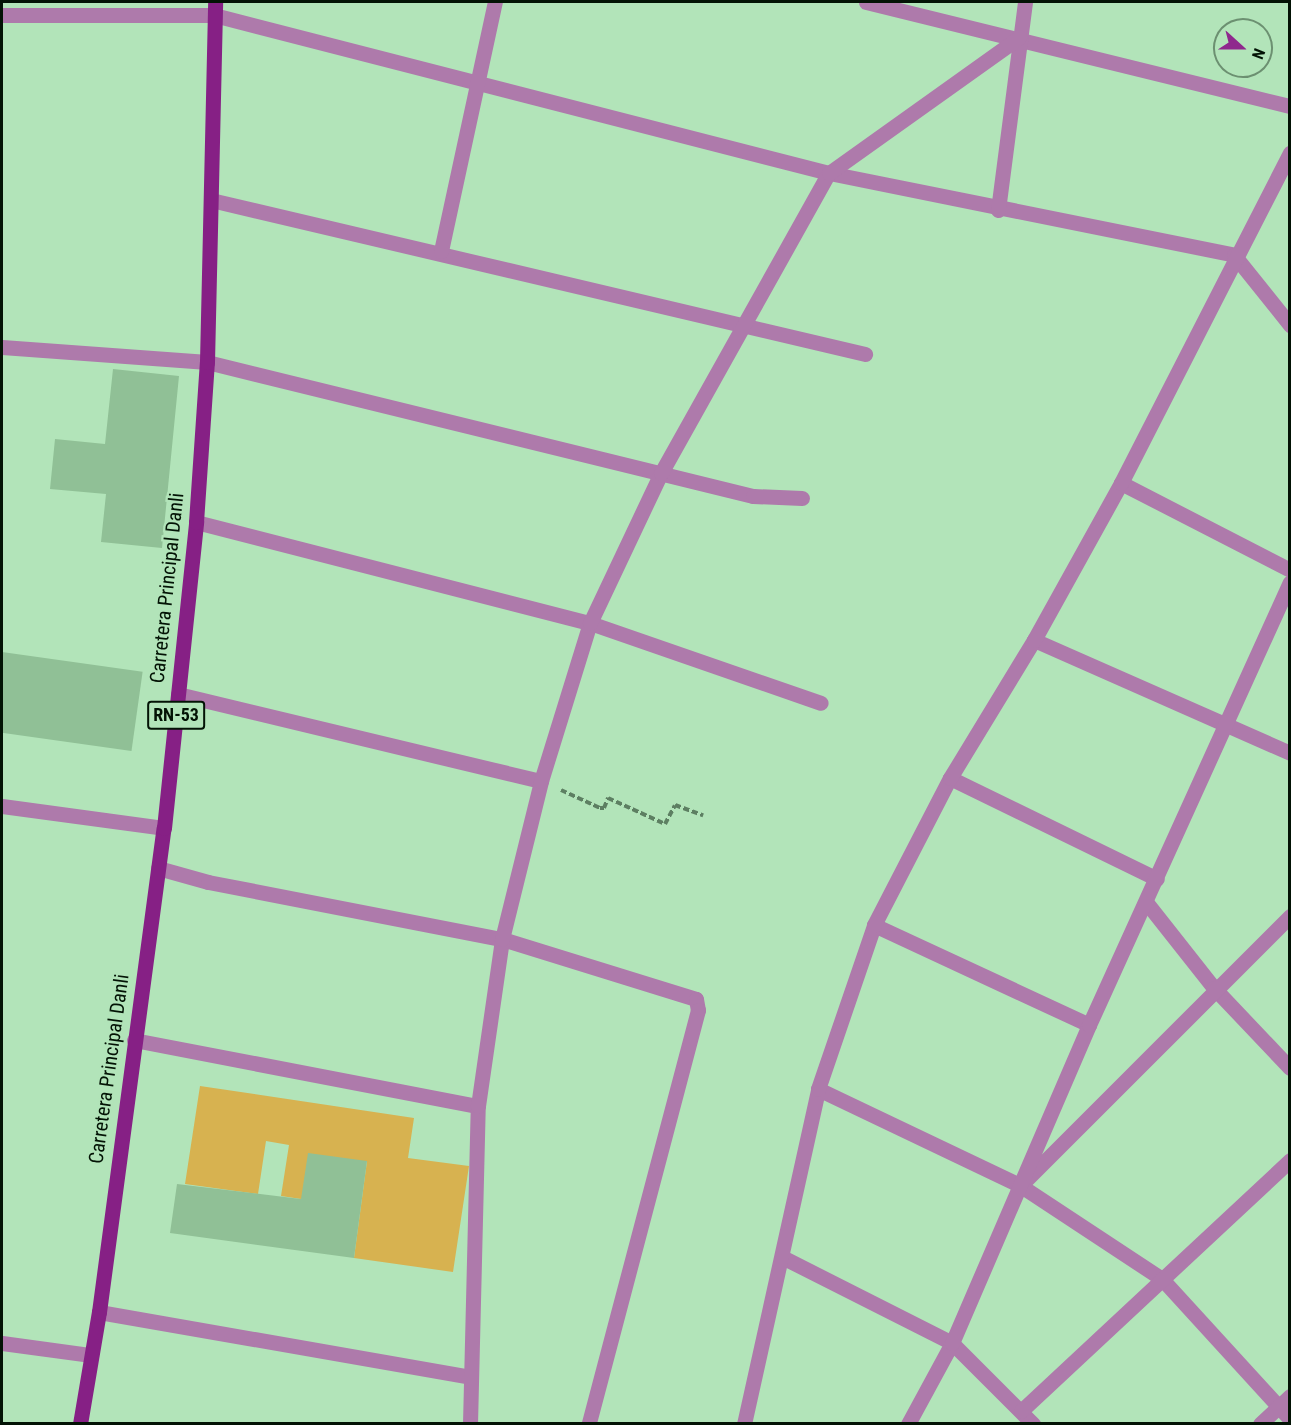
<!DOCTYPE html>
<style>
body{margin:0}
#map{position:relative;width:1291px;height:1425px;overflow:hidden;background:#b2e4b9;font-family:"Roboto Condensed",sans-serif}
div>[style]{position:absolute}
.green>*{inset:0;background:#d7b250}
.building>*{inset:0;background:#90c096;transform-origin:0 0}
.path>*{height:4px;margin-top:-2px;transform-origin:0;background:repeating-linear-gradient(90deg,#5d7f62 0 6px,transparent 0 9px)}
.street>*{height:15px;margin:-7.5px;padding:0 7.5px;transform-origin:7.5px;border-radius:7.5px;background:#ae7aab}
.primary>*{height:15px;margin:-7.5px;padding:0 7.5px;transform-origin:7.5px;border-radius:7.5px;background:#862085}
span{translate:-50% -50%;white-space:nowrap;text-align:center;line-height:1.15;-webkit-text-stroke:4.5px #b2e4b9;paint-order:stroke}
.shield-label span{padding:2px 4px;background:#b2e4b9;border:2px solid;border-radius:4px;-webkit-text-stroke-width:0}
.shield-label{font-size:18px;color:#031305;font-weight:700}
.street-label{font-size:20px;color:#031305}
.frame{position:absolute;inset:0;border:3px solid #031305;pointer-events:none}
.north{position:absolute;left:1213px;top:18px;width:60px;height:60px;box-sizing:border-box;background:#b2e4b9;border:2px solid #6c9071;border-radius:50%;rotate:111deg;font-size:16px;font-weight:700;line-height:24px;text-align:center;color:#031305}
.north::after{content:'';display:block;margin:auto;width:21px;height:27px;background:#8f288d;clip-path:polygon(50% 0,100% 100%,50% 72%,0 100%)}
</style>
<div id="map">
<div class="green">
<div style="clip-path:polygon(200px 1086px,414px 1118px,408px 1158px,469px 1166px,453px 1272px,354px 1258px,367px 1161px,301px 1199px,281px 1196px,289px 1145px,266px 1141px,258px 1194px,185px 1184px)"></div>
</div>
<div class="building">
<div style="clip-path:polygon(113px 369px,179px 376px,162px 548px,101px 542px,106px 494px,50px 489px,55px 439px,105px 444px)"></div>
<div style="left:2px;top:652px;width:142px;height:80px;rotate:8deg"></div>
<div style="clip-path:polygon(308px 1153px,367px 1161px,354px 1258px,170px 1233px,177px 1184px,301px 1199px)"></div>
</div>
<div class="path">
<div style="left:561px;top:790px;width:43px;rotate:24.8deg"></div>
<div style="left:600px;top:808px;width:4px"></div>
<div style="left:604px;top:808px;width:11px;rotate:-68deg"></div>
<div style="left:608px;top:798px;width:63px;rotate:24.5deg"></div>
<div style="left:665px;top:824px;width:21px;rotate:-62deg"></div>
<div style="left:675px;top:805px;width:30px;rotate:20deg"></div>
</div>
<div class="street">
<div style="left:866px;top:2px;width:437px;rotate:13.8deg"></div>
<div style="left:2px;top:15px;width:212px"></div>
<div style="left:214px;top:15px;width:635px;rotate:14.41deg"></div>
<div style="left:829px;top:173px;width:413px;rotate:11.4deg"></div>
<div style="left:1234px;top:255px;width:90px;rotate:51.3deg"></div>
<div style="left:211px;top:200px;width:672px;rotate:13.25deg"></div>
<div style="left:998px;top:210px;width:210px;rotate:-82.6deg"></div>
<div style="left:441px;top:251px;width:255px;rotate:-77.8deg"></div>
<div style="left:2px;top:347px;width:206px;rotate:4.2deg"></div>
<div style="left:207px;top:362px;width:562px;rotate:13.79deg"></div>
<div style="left:753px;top:496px;width:49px;rotate:2.3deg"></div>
<div style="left:1121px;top:483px;width:190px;rotate:27.2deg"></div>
<div style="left:196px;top:522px;width:407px;rotate:14.4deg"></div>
<div style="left:590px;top:623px;width:244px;rotate:19.1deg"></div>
<div style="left:1034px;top:640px;width:280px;rotate:23.8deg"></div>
<div style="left:178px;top:694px;width:373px;rotate:13.5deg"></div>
<div style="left:950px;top:778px;width:230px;rotate:26deg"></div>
<div style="left:2px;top:806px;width:163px;rotate:7.7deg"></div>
<div style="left:158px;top:868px;width:52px;rotate:15.6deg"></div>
<div style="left:208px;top:882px;width:299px;rotate:11deg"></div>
<div style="left:502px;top:939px;width:203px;rotate:17.2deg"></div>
<div style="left:696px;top:999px;width:11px;rotate:80deg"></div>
<div style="left:698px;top:1010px;width:428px;rotate:104.8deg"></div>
<div style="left:1146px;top:902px;width:110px;rotate:51.7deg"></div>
<div style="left:1214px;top:988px;width:110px;rotate:46.5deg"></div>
<div style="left:874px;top:925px;width:237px;rotate:24.9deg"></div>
<div style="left:134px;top:1040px;width:350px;rotate:10.9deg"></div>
<div style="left:818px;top:1089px;width:225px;rotate:25.5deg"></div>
<div style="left:1021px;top:1186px;width:169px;rotate:33.4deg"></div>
<div style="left:1162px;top:1279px;width:190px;rotate:47.6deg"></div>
<div style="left:1027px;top:1179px;width:372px;rotate:-45deg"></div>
<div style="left:782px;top:1257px;width:191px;rotate:26.8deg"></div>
<div style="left:952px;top:1343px;width:115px;rotate:45deg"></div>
<div style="left:99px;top:1312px;width:377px;rotate:9.9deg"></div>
<div style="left:2px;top:1343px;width:90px;rotate:7.7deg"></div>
<div style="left:1021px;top:1411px;width:368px;rotate:-43deg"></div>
<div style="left:470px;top:1424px;width:318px;rotate:-88.6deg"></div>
<div style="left:478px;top:1106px;width:169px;rotate:-81.8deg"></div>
<div style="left:502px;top:939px;width:163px;rotate:-76.1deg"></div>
<div style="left:541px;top:781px;width:165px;rotate:-72.8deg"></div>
<div style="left:590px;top:623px;width:166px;rotate:-64.7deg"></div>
<div style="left:661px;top:473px;width:344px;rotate:-60.8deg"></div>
<div style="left:829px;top:173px;width:234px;rotate:-35.5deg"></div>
<div style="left:744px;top:1424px;width:343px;rotate:-77.5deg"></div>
<div style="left:818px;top:1089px;width:173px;rotate:-71.1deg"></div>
<div style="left:874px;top:925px;width:165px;rotate:-62.7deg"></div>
<div style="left:950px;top:778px;width:162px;rotate:-58.7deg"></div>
<div style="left:1034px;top:640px;width:179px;rotate:-61deg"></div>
<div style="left:1121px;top:483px;width:371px;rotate:-62.9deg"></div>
<div style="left:908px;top:1424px;width:92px;rotate:-61.5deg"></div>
<div style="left:952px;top:1343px;width:346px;rotate:-66.7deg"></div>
<div style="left:1089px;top:1025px;width:486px;rotate:-65.6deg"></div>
<div style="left:1260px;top:1424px;width:41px;rotate:-43deg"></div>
</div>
<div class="primary">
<div style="left:80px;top:1424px;width:114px;rotate:-80.4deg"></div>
<div style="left:99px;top:1312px;width:488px;rotate:-82.4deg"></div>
<div style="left:164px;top:828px;width:308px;rotate:-84deg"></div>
<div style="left:196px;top:522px;width:160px;rotate:-86.1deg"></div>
<div style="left:207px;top:362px;width:360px;rotate:-88.7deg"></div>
</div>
<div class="shield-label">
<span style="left:176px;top:715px">RN-53</span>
</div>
<div class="street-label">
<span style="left:167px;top:588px;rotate:-84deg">Carretera Principal Danli</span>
<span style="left:109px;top:1069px;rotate:-82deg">Carretera Principal Danli</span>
</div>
<div class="frame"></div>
<div class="north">N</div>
</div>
